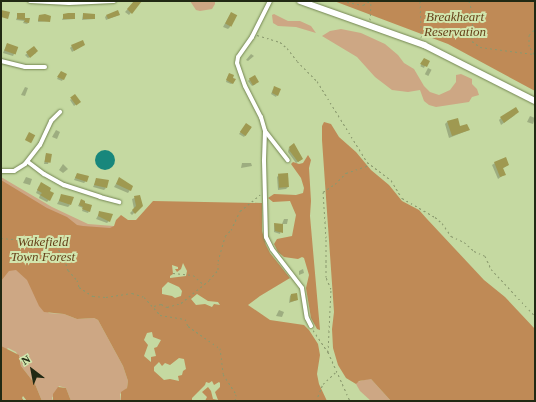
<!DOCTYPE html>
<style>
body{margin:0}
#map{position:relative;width:536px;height:402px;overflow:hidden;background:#c5d9a1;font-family:"Times New Roman",serif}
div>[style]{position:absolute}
.green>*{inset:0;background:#cda784}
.forest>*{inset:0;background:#bf8a56}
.water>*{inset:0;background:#18877c}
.round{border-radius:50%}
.shadow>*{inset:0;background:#0003;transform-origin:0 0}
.building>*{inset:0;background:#9f9951;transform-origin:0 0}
.path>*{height:1px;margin-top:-0.5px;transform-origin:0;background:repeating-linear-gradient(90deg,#89986d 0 2px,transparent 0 5px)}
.roads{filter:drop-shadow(0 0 1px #748652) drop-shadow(0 0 1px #748652)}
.minor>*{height:4px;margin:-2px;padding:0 2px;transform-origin:2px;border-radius:2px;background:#fff}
.secondary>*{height:6px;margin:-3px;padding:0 3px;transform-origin:3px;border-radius:3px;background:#fff}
span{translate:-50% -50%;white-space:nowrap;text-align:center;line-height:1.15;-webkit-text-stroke:4px #d2e6ae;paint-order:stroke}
.park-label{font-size:13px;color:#664119;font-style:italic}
.frame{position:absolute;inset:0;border:2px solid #212913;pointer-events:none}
.north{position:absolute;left:12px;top:350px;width:40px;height:40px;-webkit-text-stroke:3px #d2e6ae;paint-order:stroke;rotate:328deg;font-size:11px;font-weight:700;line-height:16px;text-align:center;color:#212913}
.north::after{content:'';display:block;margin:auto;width:14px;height:18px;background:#212913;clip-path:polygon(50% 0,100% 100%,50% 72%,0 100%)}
</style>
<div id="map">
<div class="green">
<div style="clip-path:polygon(190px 1px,215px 1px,215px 4px,212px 9px,200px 11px,196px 10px)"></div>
<div style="clip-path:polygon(274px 14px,288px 21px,300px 21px,311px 26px,316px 33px,296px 27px,278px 26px,273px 23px,272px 15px)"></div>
<div style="clip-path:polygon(341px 29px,361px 33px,385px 44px,398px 55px,404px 63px,414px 69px,424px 86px,430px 92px,439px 95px,450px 90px,456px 82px,456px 75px,461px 74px,472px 79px,472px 84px,477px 89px,479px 95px,472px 97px,469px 102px,436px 107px,429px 105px,424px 101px,420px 90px,408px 92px,392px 90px,375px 77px,357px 57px,322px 36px,330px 31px)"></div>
<div style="clip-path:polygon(1px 177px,52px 207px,88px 224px,126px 227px,48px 313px,64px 314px,77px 319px,94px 318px,98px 320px,123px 366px,128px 381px,127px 388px,120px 394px,121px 401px,71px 401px,66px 388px,59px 386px,52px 398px,53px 401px,42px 401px,35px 384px,21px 366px,21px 361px,16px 352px,8px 348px,1px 355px)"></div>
<div style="clip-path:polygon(367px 379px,371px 379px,391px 401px,371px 401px,360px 391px,356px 384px,357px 382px)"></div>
</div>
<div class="forest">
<div style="clip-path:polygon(334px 1px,535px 1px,535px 91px,448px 44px)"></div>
<div style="clip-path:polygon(324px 122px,331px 124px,339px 137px,356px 152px,371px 170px,389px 185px,402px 201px,419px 210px,427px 219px,484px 280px,505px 297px,535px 329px,535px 401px,391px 401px,371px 379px,359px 381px,356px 384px,346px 378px,338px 365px,333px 348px,332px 329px,334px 312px,322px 140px,322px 126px)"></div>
<div style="clip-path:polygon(308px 155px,311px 160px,309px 168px,311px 201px,310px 216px,320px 330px,317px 329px,311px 318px,306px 288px,309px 275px,304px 258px,302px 257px,298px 259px,284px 257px,278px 252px,274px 244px,277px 239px,292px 236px,296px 215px,290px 201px,273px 202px,268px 198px,274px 194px,296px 195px,303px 193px,304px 188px,301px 178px,291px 164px,293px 162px,299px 164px,303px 163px)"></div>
<div style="clip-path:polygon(evenodd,1px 180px,47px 208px,67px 217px,77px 225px,83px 226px,110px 228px,114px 226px,116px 220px,121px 215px,128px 220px,136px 220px,153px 201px,262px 203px,262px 231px,266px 245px,270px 253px,290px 278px,260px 296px,248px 305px,270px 320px,304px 325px,309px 330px,318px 344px,320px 355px,317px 374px,319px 384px,327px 401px,205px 401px,207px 397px,202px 392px,208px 387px,211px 391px,213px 399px,218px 400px,215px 392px,220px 387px,220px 383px,219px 382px,214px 385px,212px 381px,209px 383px,206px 382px,205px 385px,192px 398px,192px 400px,198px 401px,121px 401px,121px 392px,127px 388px,128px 381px,123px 366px,98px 320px,94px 318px,77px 319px,64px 314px,44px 312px,39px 306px,27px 280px,16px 270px,9px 271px,1px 281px,1px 180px,183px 263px,187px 271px,186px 276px,170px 278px,170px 276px,173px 274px,172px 265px,178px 267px,178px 269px,175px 269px,177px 272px,181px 269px,183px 263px,1px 180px,168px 282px,179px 287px,182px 291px,181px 296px,175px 298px,172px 296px,162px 294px,162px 288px,168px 282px,1px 180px,197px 294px,208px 301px,218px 302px,220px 305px,214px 304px,212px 307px,205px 304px,196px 305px,191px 299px,197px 294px,1px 180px,152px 332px,153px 337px,161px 340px,157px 347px,154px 348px,156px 356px,151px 357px,151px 362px,144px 356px,148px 345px,144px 340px,147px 333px,152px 332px,1px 180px,179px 358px,184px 359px,186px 369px,183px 371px,182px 375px,178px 376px,179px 381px,170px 379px,164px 380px,154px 371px,154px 367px,159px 362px,162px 366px,165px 363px,170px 365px,179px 358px)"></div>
<div style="clip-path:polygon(1px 346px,19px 355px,21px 366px,35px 384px,42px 401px,27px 401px,23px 396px,22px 398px,24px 401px,1px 401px)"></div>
<div style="clip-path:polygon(58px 387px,66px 388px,71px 401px,53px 401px,53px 394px)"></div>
</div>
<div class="water">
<div class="round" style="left:95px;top:150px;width:20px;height:20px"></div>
</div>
<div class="shadow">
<div style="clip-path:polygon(135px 1px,141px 1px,129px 15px,125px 12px)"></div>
<div style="clip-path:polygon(231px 13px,230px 27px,228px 29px,223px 27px)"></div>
<div style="clip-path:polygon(18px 14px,24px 19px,29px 19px,28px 23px,27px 24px,23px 23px,24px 21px,16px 20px)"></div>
<div style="clip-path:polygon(83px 14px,94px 19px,82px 20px)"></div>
<div style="clip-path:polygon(64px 15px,74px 19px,62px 20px)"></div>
<div style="clip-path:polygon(119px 15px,106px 20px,105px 17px,106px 16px)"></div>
<div style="clip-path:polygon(39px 16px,49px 21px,38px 22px)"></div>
<div style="clip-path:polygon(7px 44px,17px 48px,13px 56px,3px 53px)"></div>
<div style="clip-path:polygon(72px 46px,82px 46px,72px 52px,70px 48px)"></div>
<div style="clip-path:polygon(34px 48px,36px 53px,28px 58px,25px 55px)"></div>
<div style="clip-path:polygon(251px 54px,254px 56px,248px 61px,246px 60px)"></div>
<div style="left:424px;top:59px;width:4px;height:8px;rotate:27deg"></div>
<div style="left:428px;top:68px;width:4px;height:7px;rotate:27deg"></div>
<div style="clip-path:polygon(61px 72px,66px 74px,62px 81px,57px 79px)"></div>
<div style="clip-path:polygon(228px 76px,233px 83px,231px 84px,226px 82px)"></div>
<div style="clip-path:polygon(250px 79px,256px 84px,252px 86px,248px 81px)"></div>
<div style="clip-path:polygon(25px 87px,28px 88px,25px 96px,21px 95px)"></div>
<div style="clip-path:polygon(273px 89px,277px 95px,276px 97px,271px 94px)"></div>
<div style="clip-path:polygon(71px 99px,78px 103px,74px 106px,70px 100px)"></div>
<div style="clip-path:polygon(515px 115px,501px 125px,499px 120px,501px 118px)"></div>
<div style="clip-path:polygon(530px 116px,535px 118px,533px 124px,527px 122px)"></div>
<div style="clip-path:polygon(447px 122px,460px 127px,469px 130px,449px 138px,445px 124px)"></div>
<div style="clip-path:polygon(245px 126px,251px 128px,244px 137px,239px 134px)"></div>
<div style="clip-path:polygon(56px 130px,60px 132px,57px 139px,52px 137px)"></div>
<div style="clip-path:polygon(289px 147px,301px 160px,296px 163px,288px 152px)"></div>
<div style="clip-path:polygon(46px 154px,50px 155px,48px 164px,44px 164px)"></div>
<div style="clip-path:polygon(242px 163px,251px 163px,252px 166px,241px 168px)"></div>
<div style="clip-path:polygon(495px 163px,508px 165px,502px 169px,505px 174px,498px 179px,492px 165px)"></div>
<div style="clip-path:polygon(63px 164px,68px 169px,63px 173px,59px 170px)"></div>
<div style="clip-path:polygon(77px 174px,86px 181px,84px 183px,74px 180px)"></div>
<div style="clip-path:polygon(279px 175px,288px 187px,286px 189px,278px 190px,277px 177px)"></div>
<div style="clip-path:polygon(26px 177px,32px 179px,30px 185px,23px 183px)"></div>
<div style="clip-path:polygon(97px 179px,106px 188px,104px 190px,93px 187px)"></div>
<div style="clip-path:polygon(119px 179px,132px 187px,128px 193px,114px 187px)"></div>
<div style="clip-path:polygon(39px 186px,49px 200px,47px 202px,39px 198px,40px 195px,36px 193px)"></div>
<div style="clip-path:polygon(62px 195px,70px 205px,68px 207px,57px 204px)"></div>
<div style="clip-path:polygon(139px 196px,142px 205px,132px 215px,130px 213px,134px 209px,132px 199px)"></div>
<div style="clip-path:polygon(81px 200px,89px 211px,88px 213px,82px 211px,83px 208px,78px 206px)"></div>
<div style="clip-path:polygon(100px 212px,109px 221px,107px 223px,96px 219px)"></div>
<div style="clip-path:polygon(284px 219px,288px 219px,287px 224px,282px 224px)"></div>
<div style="clip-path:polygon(274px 224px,282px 225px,280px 234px,274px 232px)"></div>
<div style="clip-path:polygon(303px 269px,304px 273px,299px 275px,299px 271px)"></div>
<div style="clip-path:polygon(291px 295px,297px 300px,289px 303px,290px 296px)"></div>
<div style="clip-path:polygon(279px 310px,284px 312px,282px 317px,276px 316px)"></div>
</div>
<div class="building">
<div style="clip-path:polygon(134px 1px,142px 1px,132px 14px,127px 9px)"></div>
<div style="clip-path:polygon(1px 10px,10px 12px,8px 19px,1px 17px)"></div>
<div style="clip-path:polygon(118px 10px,120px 15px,108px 19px,106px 15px)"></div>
<div style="left:231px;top:12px;width:7px;height:13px;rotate:27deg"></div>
<div style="clip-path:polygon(17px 13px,25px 13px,25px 18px,30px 18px,29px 23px,24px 22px,25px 20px,17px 19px)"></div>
<div style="clip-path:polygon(68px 13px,75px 13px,75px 19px,63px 19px,63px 14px)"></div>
<div style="clip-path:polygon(83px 13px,95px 14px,95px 19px,83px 19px)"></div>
<div style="clip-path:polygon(45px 14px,51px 16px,50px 22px,38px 21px,39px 15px)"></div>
<div style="clip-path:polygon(83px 40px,85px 45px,74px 51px,71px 45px)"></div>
<div style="left:7px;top:43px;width:12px;height:8px;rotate:20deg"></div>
<div style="clip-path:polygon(34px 46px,38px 51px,30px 58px,26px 52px)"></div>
<div style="clip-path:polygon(424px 58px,430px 61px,427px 67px,420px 64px)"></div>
<div style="clip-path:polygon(61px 71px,67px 74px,64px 80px,57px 77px)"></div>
<div style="clip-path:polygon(229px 73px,234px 75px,233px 78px,236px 79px,233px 84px,226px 80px)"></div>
<div style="left:255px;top:75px;width:8px;height:7px;rotate:60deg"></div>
<div style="clip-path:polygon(274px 86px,281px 89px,278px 96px,272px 93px)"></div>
<div style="left:75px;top:94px;width:10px;height:6px;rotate:53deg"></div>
<div style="clip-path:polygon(516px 107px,519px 112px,504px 123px,500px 117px)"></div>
<div style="clip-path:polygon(458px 118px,460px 126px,467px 124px,470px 130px,452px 136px,447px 121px)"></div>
<div style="left:246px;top:123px;width:7px;height:11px;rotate:34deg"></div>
<div style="left:29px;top:132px;width:7px;height:9px;rotate:27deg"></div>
<div style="clip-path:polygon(294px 143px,303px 159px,298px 162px,289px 150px,290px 149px,289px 147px)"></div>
<div style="left:46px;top:153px;width:6px;height:9px;rotate:9deg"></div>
<div style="clip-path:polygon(506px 157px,509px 165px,503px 168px,506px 175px,500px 177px,494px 162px)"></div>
<div style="clip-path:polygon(77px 173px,89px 176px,87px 182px,75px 178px)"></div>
<div style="left:288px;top:173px;width:14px;height:10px;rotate:86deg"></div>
<div style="clip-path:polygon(119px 177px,133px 186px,131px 191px,116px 184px)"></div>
<div style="clip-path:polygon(96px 178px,109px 180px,107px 188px,94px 185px)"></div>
<div style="clip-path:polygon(41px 182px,51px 188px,50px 191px,54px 193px,50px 201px,40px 195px,42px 193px,37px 190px)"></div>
<div style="clip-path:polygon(61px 194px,74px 197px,71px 205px,59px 201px)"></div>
<div style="clip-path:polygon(140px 195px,143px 206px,135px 214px,132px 210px,136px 206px,134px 196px)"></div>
<div style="clip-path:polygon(81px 199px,85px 201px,85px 203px,92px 205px,90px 212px,82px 209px,83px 207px,79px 205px)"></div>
<div style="clip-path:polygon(99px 211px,113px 214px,110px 222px,98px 216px)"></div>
<div style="clip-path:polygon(274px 223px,283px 224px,283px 233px,275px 231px)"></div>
<div style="clip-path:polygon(297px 293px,298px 300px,290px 302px,291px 294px)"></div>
</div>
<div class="path">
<div style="left:342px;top:1px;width:21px;rotate:11deg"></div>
<div style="left:363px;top:5px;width:8px;rotate:-30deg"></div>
<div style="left:420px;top:1px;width:37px;rotate:88deg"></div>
<div style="left:469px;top:1px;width:19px;rotate:74deg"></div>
<div style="left:474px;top:19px;width:8px;rotate:104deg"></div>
<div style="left:472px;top:27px;width:14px;rotate:90deg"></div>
<div style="left:472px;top:41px;width:10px;rotate:37deg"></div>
<div style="left:480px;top:47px;width:54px;rotate:7.4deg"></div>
<div style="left:534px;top:54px;width:9px;rotate:-122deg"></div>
<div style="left:529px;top:46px;width:11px;rotate:-90deg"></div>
<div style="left:529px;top:35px;width:8px;rotate:-45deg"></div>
<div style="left:370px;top:20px;width:19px;rotate:-87deg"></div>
<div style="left:257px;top:35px;width:24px;rotate:17deg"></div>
<div style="left:280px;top:42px;width:9px;rotate:41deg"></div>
<div style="left:287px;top:48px;width:16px;rotate:52deg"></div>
<div style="left:297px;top:61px;width:28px;rotate:45deg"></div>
<div style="left:317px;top:81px;width:95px;rotate:58.3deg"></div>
<div style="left:367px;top:162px;width:30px;rotate:37deg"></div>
<div style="left:391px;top:180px;width:21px;rotate:59deg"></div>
<div style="left:402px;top:198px;width:38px;rotate:30deg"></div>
<div style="left:435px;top:217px;width:9px;rotate:41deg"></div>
<div style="left:442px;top:223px;width:16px;rotate:55deg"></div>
<div style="left:451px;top:236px;width:14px;rotate:25deg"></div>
<div style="left:464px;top:242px;width:13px;rotate:42deg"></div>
<div style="left:474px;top:251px;width:12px;rotate:24deg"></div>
<div style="left:485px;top:256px;width:14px;rotate:65deg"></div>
<div style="left:491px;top:269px;width:64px;rotate:46.9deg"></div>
<div style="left:1px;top:238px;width:36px;rotate:5deg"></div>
<div style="left:37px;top:241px;width:19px;rotate:16deg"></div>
<div style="left:55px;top:246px;width:11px;rotate:45deg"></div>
<div style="left:63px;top:254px;width:17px;rotate:73deg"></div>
<div style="left:68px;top:270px;width:13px;rotate:48deg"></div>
<div style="left:77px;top:280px;width:7px;rotate:74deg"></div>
<div style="left:79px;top:287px;width:17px;rotate:33deg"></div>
<div style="left:93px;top:296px;width:13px;rotate:4deg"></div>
<div style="left:106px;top:297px;width:26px;rotate:-9deg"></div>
<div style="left:132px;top:293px;width:13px;rotate:18deg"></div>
<div style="left:144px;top:297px;width:24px;rotate:48deg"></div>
<div style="left:160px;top:315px;width:25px;rotate:9deg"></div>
<div style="left:185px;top:319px;width:8px;rotate:67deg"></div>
<div style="left:188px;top:326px;width:39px;rotate:35deg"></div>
<div style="left:220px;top:348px;width:26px;rotate:83deg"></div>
<div style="left:223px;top:374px;width:24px;rotate:57deg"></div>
<div style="left:236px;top:394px;width:7px;rotate:98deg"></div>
<div style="left:173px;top:273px;width:20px;rotate:6deg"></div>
<div style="left:193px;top:275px;width:13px;rotate:42deg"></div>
<div style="left:154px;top:306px;width:7px;rotate:-16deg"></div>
<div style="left:161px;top:304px;width:7px;rotate:27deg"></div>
<div style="left:167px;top:307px;width:15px;rotate:-16deg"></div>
<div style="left:181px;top:303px;width:36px;rotate:-39deg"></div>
<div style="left:209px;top:280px;width:13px;rotate:-48deg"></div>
<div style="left:218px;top:270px;width:9px;rotate:-90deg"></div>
<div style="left:218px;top:261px;width:26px;rotate:-74deg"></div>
<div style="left:225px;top:236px;width:8px;rotate:-45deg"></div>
<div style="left:231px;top:230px;width:21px;rotate:-65deg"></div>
<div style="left:240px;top:211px;width:26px;rotate:-39deg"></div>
<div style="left:313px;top:330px;width:27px;rotate:56deg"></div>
<div style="left:328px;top:352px;width:54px;rotate:65.8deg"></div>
<div style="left:328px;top:352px;width:63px;rotate:-87.3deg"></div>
<div style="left:331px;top:289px;width:13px;rotate:-113deg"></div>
<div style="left:326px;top:277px;width:39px;rotate:-90deg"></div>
<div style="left:326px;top:238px;width:46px;rotate:-93.7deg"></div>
<div style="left:323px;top:192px;width:14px;rotate:-34deg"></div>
<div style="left:335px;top:184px;width:16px;rotate:-45deg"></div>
<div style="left:346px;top:173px;width:24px;rotate:-19deg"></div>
<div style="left:316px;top:401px;width:18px;rotate:-68deg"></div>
<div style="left:323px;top:384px;width:18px;rotate:-43deg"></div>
</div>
<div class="roads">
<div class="minor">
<div style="left:30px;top:1px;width:39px;rotate:3deg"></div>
<div style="left:69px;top:3px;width:45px;rotate:-2.5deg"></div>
<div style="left:270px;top:1px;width:40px;rotate:116.6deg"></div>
<div style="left:252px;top:37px;width:24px;rotate:125deg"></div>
<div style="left:238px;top:57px;width:6px;rotate:99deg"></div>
<div style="left:237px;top:63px;width:24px;rotate:71deg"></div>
<div style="left:245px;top:86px;width:35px;rotate:63deg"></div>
<div style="left:261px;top:117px;width:15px;rotate:74deg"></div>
<div style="left:265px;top:131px;width:30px;rotate:92deg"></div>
<div style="left:264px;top:161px;width:76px;rotate:88.5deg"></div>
<div style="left:266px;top:237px;width:13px;rotate:63deg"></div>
<div style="left:272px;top:249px;width:49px;rotate:52.4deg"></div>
<div style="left:302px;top:288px;width:30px;rotate:81deg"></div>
<div style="left:307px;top:318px;width:9px;rotate:63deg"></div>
<div style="left:1px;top:61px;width:25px;rotate:14deg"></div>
<div style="left:25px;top:67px;width:20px"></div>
<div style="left:265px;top:131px;width:37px;rotate:52deg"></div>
<div style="left:28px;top:162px;width:20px;rotate:37deg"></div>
<div style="left:44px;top:174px;width:23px;rotate:29deg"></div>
<div style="left:64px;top:185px;width:38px;rotate:18deg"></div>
<div style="left:100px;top:197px;width:20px;rotate:15deg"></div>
<div style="left:1px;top:171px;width:13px"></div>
<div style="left:14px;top:171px;width:13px;rotate:-32deg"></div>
<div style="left:25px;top:164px;width:24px;rotate:-52deg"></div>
<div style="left:40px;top:145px;width:26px;rotate:-65deg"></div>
<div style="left:51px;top:121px;width:13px;rotate:-45deg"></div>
</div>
<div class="secondary">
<div style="left:300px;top:1px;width:132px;rotate:19.5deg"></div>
<div style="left:424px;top:45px;width:124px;rotate:26.8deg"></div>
</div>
</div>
<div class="park-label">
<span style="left:455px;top:25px">Breakheart<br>Reservation</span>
<span style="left:43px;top:250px">Wakefield<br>Town Forest</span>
</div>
<div class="frame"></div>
<div class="north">N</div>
</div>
